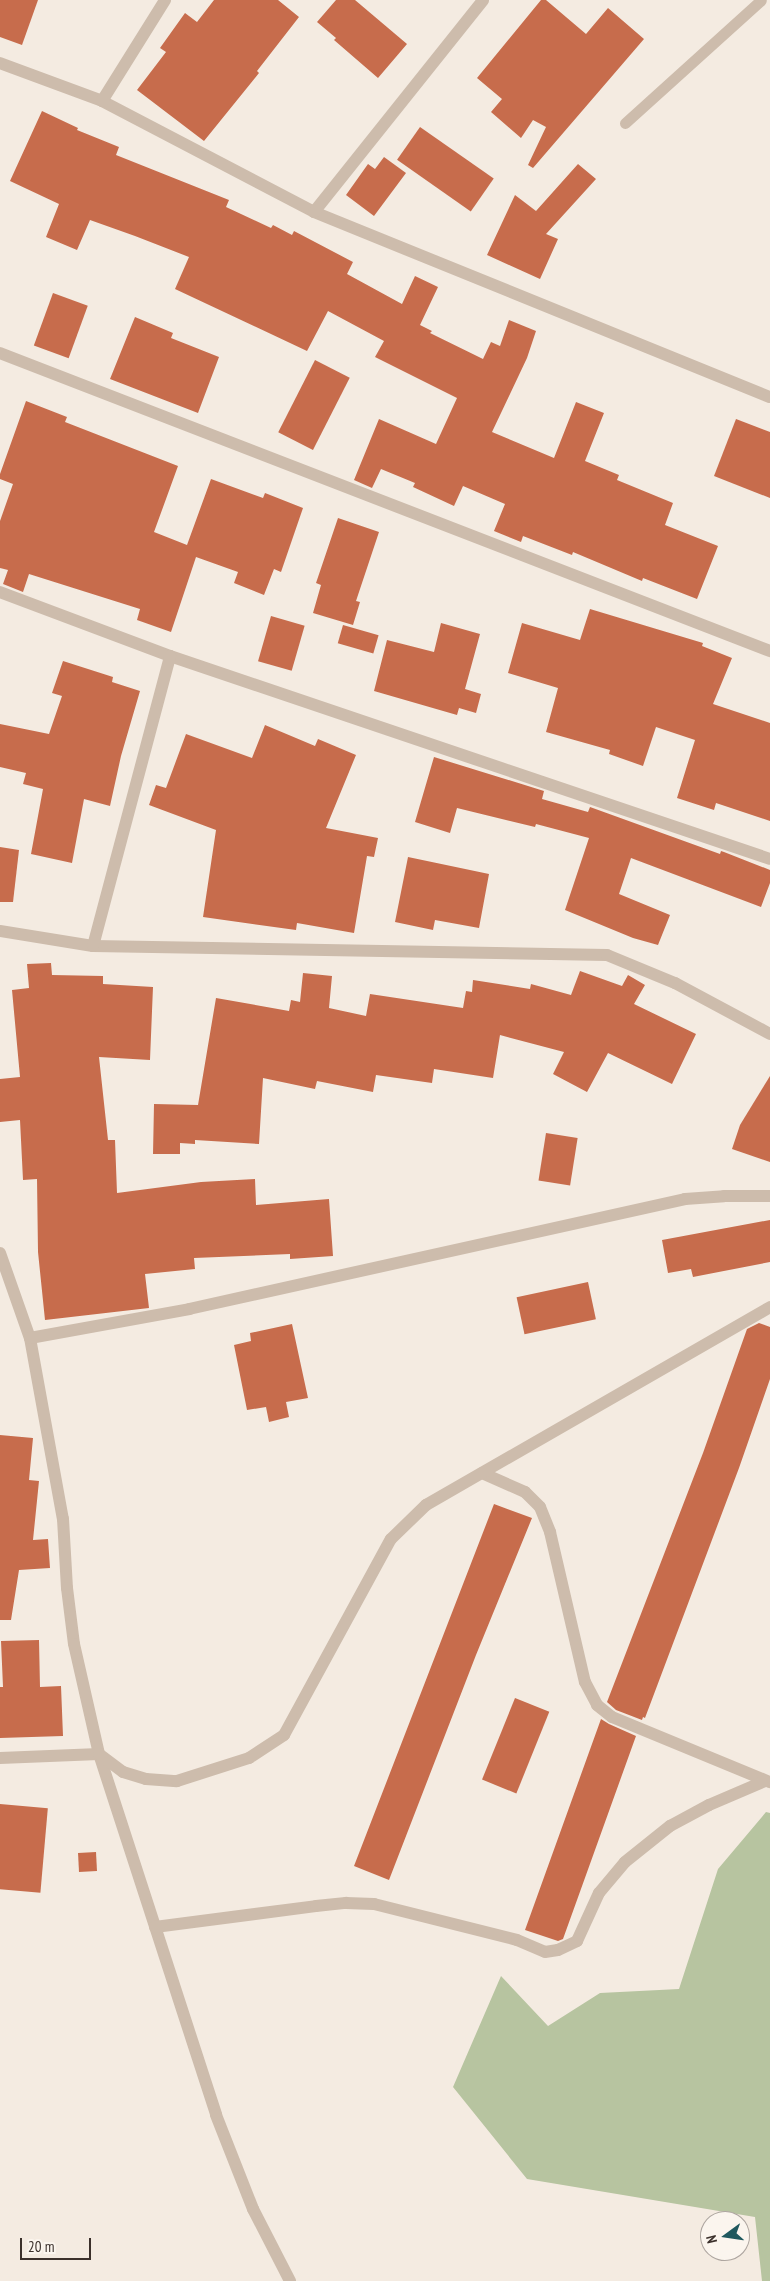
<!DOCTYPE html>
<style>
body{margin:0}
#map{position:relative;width:770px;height:2281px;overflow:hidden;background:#f4ebe1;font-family:"PT Sans Narrow",sans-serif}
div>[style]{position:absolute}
.green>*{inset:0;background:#b7c4a0}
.building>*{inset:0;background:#c76c4c;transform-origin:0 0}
.service>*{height:11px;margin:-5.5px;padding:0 5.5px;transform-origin:5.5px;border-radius:5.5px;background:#cdbcac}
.minor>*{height:12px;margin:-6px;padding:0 6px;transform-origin:6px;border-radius:6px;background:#cdbcac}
span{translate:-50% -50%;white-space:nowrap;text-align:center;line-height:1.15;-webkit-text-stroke:4px #fbf5ee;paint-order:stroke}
.north{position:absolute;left:700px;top:2211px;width:50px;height:50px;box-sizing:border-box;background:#fbf5ee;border:1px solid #aea6a0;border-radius:50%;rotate:256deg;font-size:14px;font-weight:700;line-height:20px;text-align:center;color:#3b302b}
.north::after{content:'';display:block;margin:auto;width:18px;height:22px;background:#1f585e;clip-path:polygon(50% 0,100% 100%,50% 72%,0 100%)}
.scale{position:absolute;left:20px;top:2238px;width:71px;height:22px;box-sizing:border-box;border:2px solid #3b302b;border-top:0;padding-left:6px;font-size:15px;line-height:18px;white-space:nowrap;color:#3b302b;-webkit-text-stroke:4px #fbf5ee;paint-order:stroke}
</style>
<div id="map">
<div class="green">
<div style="clip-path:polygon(766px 1812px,770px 1813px,770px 2281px,762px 2281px,755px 2217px,527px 2179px,453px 2087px,501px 1976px,548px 2026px,600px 1993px,679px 1989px,718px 1869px)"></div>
</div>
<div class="building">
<div style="clip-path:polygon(0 0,38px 0,22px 45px,0 37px)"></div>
<div style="clip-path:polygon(214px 0,278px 0,299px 17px,257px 71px,259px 73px,204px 141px,137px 90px,166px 52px,160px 48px,185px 13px,197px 22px)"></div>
<div style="clip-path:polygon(336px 0,355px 0,407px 44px,378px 78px,334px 40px,336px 38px,317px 22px)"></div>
<div style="clip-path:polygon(541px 0,546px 0,586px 34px,608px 8px,644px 39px,533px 168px,528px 165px,546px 127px,533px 120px,521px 138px,491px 112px,502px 99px,477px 78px)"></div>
<div style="clip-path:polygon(42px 111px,78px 128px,77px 130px,119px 147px,116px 155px,229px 200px,226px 207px,271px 228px,273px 225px,292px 235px,294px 231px,353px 262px,347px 274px,402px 304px,415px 276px,438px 287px,420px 325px,432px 331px,430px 333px,483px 359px,491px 342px,500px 346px,509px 320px,536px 331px,527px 358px,492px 432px,554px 458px,576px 402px,604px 413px,585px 461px,619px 475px,617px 480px,673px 503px,665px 525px,718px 546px,697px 599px,643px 578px,642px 581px,573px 552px,572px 555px,523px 536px,521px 542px,494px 531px,505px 504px,463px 486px,454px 506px,413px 487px,415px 483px,381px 469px,372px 488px,354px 480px,379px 419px,436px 444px,457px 398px,375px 357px,384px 341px,328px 311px,307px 351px,175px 289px,189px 257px,135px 236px,90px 220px,77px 250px,46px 237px,59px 204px,10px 181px)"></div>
<div style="left:420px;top:127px;width:90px;height:40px;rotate:35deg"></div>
<div style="clip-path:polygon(384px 157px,406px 173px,374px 216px,346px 195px,368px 164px,375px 169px)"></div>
<div style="clip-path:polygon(578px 164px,596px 179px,546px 234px,558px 239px,540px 279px,487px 255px,515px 195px,536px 211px)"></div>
<div style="left:53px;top:293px;width:37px;height:56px;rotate:20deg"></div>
<div style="clip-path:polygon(135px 317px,173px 333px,171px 338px,219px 357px,198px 413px,110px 379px)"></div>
<div style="left:315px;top:360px;width:39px;height:81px;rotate:27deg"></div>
<div style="clip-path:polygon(26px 401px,67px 417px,65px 422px,178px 466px,154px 532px,187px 545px,211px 479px,263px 498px,265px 493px,303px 508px,281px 572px,274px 569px,264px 595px,234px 583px,238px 572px,196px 557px,171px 632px,137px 620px,140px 609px,29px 574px,23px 592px,3px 584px,8px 570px,0 568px,0 521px,13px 484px,0 479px,0 474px)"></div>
<div style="clip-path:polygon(736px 419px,770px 432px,770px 498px,714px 476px)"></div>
<div style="clip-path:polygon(338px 518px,379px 532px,356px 601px,360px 602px,353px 625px,313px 613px,321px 585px,316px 583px)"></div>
<div style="clip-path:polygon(590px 609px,703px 643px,702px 646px,732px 658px,713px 704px,770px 723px,770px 821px,716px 803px,714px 810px,677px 798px,695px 740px,656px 727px,643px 766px,609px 754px,610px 750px,546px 732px,558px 688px,508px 673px,522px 623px,580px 640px)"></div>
<div style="left:271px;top:616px;width:35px;height:47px;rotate:16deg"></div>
<div style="clip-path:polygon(441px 623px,480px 634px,465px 689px,481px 694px,476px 713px,459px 708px,457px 715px,374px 691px,387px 640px,434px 652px)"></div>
<div style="left:343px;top:625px;width:37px;height:19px;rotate:16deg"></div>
<div style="clip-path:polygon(63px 661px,113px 677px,112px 682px,140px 691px,121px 756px,110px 806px,84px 799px,72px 863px,31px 854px,43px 789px,23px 784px,26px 773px,0 767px,0 724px,49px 734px,62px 696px,52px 693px)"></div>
<div style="clip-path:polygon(265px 725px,315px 746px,318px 739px,356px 755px,326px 828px,378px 838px,374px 857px,367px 856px,354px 933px,297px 923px,296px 930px,203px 917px,216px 830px,149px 805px,156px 785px,166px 788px,186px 734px,252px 758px)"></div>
<div style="clip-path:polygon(434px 757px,544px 791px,542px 799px,588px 812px,590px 807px,720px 854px,721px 851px,724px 852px,770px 870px,770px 883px,761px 907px,631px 858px,619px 894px,670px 915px,658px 945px,633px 938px,565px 910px,589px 838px,536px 824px,535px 827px,457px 808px,450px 833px,415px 822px)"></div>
<div style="clip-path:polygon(0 847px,19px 850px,13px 902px,0 902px)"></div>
<div style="clip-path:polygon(408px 857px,489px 874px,479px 928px,435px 920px,433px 930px,395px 922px)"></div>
<div style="clip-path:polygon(51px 963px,52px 975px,103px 976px,103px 984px,153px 987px,150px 1060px,99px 1057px,108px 1140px,115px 1140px,117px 1193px,201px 1182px,255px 1179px,256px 1205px,329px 1199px,333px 1256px,290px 1259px,290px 1254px,194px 1258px,195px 1269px,145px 1274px,149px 1308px,45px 1320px,38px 1252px,37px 1179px,23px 1180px,20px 1120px,0 1122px,0 1079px,20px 1077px,12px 990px,29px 988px,27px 964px)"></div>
<div style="clip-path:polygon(580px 971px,622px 986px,628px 975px,645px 985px,634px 1004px,696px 1034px,672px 1084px,608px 1053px,587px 1092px,553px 1074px,564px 1052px,500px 1035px,493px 1078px,434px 1069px,432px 1083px,376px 1075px,373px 1092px,317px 1081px,315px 1089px,263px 1078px,259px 1144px,195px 1140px,195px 1144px,180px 1143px,180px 1154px,153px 1154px,154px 1104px,198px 1105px,216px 998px,289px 1011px,291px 1000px,300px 1002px,303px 973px,332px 976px,329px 1008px,366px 1016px,370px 994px,463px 1008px,466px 991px,472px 992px,473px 980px,530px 989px,531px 984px,571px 995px)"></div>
<div style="clip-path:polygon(770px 1076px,770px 1162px,732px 1149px,740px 1125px)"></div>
<div style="left:546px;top:1133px;width:32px;height:48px;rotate:9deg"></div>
<div style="clip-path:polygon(770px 1220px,770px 1262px,693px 1277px,691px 1269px,668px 1273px,662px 1240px)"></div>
<div style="left:588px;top:1282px;width:38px;height:73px;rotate:78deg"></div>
<div style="clip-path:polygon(759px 1323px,770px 1327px,770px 1379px,739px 1468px,645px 1718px,643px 1717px,642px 1720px,616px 1710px,607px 1702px,703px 1453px,747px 1329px)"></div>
<div style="clip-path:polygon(292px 1324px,308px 1398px,286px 1402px,289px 1417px,269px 1422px,266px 1407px,247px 1410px,234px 1345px,251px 1341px,250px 1333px)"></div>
<div style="clip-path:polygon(0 1435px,33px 1438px,29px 1480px,39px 1481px,33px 1540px,48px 1539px,50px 1568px,19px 1570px,11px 1620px,0 1620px)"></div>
<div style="clip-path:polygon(494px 1504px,532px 1518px,476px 1655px,389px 1880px,354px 1866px)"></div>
<div style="clip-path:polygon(39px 1640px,40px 1687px,61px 1686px,63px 1736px,0 1738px,0 1687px,3px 1687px,1px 1641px)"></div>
<div style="left:515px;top:1698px;width:37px;height:88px;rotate:22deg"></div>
<div style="clip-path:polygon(601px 1719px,609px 1724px,636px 1736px,563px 1939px,558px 1941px,525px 1930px)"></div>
<div style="left:0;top:1804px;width:48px;height:85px;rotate:5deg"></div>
<div style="left:96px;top:1852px;width:19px;height:18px;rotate:87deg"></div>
</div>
<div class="service">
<div style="left:625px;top:123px;width:183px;rotate:-42.1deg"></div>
</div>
<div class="minor">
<div style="left:0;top:63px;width:109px;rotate:20.4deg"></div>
<div style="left:102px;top:101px;width:239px;rotate:27.6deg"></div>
<div style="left:314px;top:212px;width:492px;rotate:22.1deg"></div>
<div style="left:102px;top:101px;width:119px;rotate:-58deg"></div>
<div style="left:314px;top:212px;width:271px;rotate:-51.4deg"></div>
<div style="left:0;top:353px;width:826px;rotate:21.16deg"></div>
<div style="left:0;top:592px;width:182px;rotate:20.6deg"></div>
<div style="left:170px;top:656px;width:633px;rotate:18.69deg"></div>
<div style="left:0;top:931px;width:94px;rotate:9.2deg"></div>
<div style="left:93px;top:946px;width:514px;rotate:1deg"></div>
<div style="left:607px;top:955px;width:74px;rotate:22.4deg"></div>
<div style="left:675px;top:983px;width:108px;rotate:28.2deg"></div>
<div style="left:93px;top:946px;width:300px;rotate:-75.1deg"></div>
<div style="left:0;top:1253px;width:90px;rotate:70.6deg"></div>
<div style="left:30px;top:1338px;width:184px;rotate:79.7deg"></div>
<div style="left:63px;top:1519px;width:69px;rotate:86.7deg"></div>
<div style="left:67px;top:1588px;width:56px;rotate:82.9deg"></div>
<div style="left:74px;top:1644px;width:113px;rotate:77.2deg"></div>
<div style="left:99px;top:1754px;width:379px;rotate:72deg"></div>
<div style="left:216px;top:2115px;width:101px;rotate:68.5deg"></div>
<div style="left:253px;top:2209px;width:81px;rotate:62.8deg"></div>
<div style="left:30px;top:1338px;width:162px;rotate:-10.3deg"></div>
<div style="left:189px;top:1309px;width:508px;rotate:-12.5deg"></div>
<div style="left:685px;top:1199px;width:39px;rotate:-4deg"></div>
<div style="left:724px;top:1196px;width:46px"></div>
<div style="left:482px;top:1473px;width:47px;rotate:23.8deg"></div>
<div style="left:525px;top:1492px;width:21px;rotate:45deg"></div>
<div style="left:540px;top:1507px;width:27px;rotate:68deg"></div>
<div style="left:550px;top:1532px;width:154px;rotate:76.9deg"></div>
<div style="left:585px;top:1682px;width:26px;rotate:62deg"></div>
<div style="left:597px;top:1705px;width:19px;rotate:39deg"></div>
<div style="left:612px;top:1717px;width:171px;rotate:22.4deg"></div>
<div style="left:0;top:1758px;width:99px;rotate:-2.3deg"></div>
<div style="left:99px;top:1754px;width:30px;rotate:37deg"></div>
<div style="left:123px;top:1772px;width:24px;rotate:17deg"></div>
<div style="left:146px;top:1779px;width:31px;rotate:4deg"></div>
<div style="left:177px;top:1781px;width:76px;rotate:-17.7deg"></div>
<div style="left:249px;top:1758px;width:42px;rotate:-33.3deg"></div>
<div style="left:284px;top:1735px;width:223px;rotate:-61.4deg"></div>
<div style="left:391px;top:1539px;width:49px;rotate:-44.2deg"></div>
<div style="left:426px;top:1505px;width:397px;rotate:-29.9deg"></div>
<div style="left:155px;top:1927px;width:162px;rotate:-7.4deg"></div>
<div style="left:316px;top:1906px;width:30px;rotate:-6deg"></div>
<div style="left:346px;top:1903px;width:28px;rotate:2deg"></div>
<div style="left:374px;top:1904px;width:147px;rotate:14.1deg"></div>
<div style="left:517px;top:1940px;width:30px;rotate:23deg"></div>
<div style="left:545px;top:1952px;width:13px;rotate:-9deg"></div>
<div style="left:558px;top:1950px;width:21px;rotate:-25deg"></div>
<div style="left:577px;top:1941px;width:53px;rotate:-65.4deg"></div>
<div style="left:599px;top:1893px;width:40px;rotate:-50deg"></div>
<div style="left:625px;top:1862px;width:58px;rotate:-38.7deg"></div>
<div style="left:670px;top:1826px;width:44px;rotate:-28.3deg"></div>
<div style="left:709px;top:1805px;width:61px;rotate:-23.2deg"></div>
</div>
<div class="north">N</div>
<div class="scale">20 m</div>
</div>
